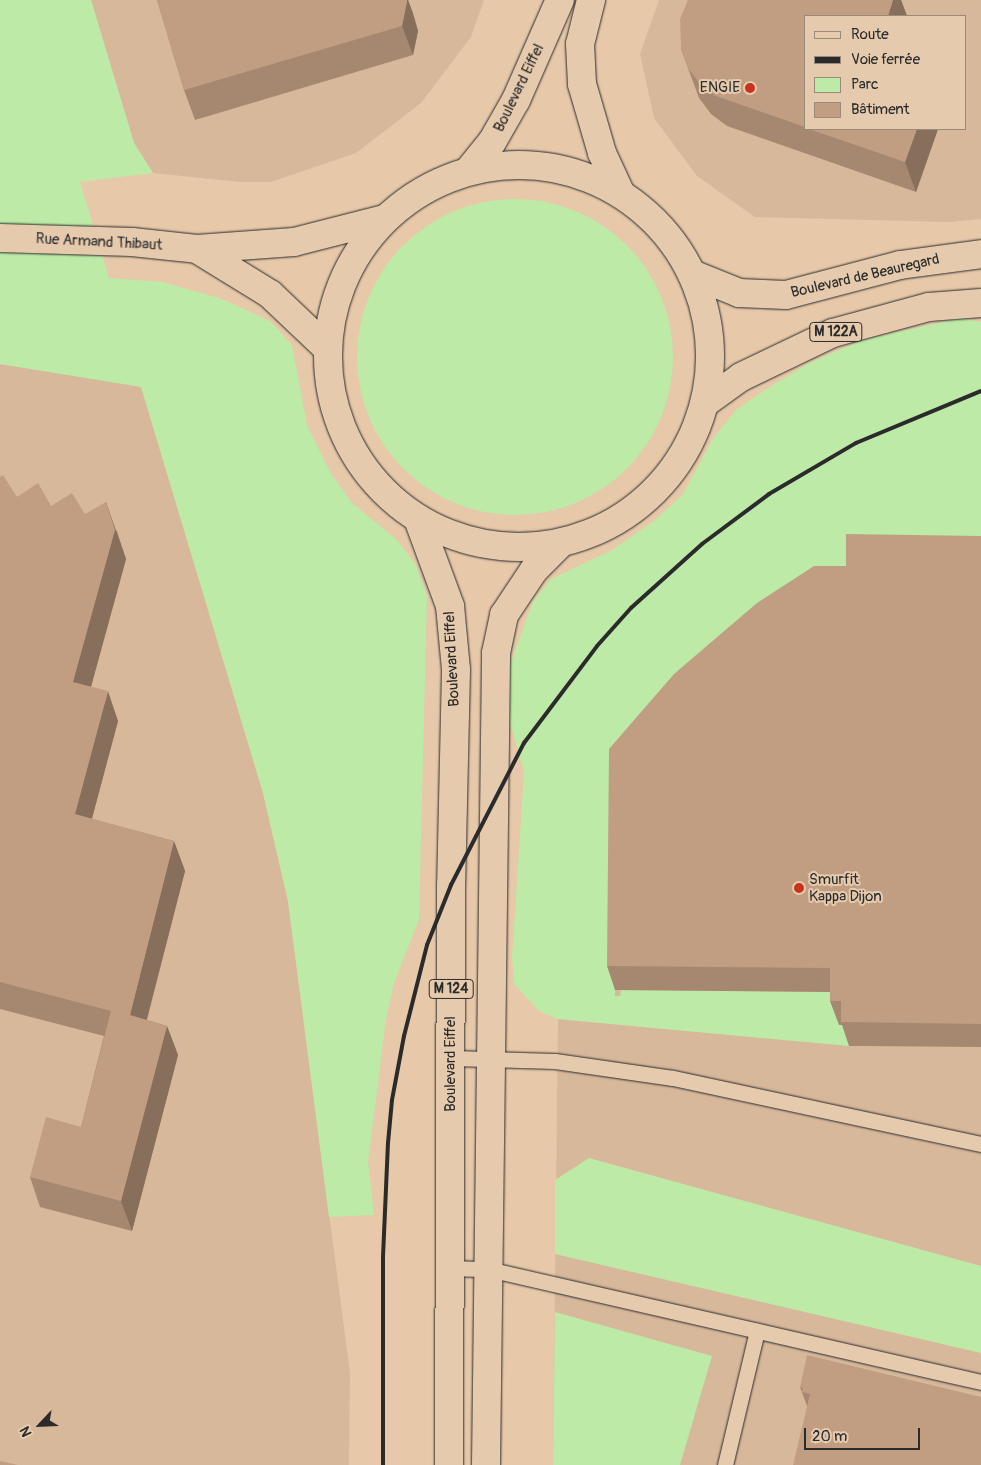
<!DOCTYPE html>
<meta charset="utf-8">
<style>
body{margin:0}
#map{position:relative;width:981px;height:1465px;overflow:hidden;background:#e7c8a9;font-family:Pangolin,sans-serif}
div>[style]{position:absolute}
.built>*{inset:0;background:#d8b89b}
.green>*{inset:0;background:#bdeaa7}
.round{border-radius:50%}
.roads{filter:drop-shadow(0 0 1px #2b2b2b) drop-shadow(0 0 1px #2b2b2b)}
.service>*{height:15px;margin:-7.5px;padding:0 7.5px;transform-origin:7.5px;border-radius:7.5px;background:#e6caad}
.minor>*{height:28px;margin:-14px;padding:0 14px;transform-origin:14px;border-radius:14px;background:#e6caad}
.primary>*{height:28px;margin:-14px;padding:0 14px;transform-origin:14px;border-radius:14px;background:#e6caad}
.primary>.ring{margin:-14px;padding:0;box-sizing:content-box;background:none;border:28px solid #e6caad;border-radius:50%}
.rail>*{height:4px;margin:-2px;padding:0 2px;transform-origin:2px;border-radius:2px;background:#2b2b2b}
.wall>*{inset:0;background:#a68870}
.shaded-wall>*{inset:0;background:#876f5b}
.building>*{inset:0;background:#c19e82}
.dots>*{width:14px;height:14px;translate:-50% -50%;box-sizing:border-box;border:2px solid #e6caad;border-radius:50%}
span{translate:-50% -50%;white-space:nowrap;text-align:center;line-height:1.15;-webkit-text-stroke:4px #e6caad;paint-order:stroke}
.shield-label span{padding:1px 4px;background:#e6caad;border:1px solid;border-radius:4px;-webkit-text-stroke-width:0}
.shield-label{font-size:14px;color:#2b2b2b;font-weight:700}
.street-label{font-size:15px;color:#2b2b2b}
.poi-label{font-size:15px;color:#2b2b2b}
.right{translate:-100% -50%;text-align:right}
.left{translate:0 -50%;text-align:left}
.legend{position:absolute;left:804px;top:15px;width:162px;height:115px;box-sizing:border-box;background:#e6caad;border:1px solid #9b8a79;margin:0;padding:6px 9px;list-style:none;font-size:15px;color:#2b2b2b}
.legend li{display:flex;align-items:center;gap:10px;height:25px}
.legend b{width:25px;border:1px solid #9b8a79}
.north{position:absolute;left:15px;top:1400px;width:50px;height:50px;-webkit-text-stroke:4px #e6caad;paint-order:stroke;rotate:245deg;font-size:14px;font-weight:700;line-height:20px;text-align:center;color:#2b2b2b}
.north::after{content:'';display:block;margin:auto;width:18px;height:22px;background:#2b2b2b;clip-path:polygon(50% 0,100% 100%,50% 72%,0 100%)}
.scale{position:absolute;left:804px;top:1428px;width:116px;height:22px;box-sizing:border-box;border:2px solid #2b2b2b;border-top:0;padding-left:6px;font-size:15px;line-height:18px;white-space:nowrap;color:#2b2b2b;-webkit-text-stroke:4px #e6caad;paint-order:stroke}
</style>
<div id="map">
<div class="built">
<div style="clip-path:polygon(91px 0,484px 0,471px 37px,421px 103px,356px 153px,271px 182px,240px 182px,153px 173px,134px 143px)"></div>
<div style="clip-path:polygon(evenodd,659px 0,981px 0,981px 219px,948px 222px,755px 217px,697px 176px,654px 118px,640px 54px,659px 0,805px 16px,965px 16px,965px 129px,805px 129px,805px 16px)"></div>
<div style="clip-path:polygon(0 364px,141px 386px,263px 793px,288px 901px,350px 1373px,349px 1465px,0 1465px)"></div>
<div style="clip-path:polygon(981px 435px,981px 1465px,553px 1465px,561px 751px,875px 476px)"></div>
</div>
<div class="green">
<div style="clip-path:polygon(0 0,91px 0,134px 143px,153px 173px,80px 182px,109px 278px,163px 282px,222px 299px,270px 321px,292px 345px,307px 425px,330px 472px,352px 503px,397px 540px,416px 565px,427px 596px,419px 920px,394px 983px,386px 1019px,368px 1162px,374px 1215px,329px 1217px,288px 901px,263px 793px,141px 387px,0 364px)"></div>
<div class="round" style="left:357px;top:199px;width:316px;height:316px"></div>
<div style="clip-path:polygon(961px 318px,981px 322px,981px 559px,618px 772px,615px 996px,620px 996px,621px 990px,850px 992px,849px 1046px,557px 1019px,539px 1011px,514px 984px,512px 958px,524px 772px,507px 712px,506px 676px,533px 601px,551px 579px,612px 550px,654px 521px,683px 494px,714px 437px,737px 409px,776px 383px,809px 363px,862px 340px)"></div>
<div style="clip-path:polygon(589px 1158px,981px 1266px,981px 1353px,555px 1254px,555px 1180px)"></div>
<div style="clip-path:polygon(555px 1312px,712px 1356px,680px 1465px,553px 1465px)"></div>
</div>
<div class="roads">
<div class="service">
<div style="left:452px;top:1058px;width:103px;rotate:1.7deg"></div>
<div style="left:555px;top:1061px;width:119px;rotate:8.2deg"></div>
<div style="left:673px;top:1078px;width:315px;rotate:12.1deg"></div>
<div style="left:450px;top:1268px;width:38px;rotate:2deg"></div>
<div style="left:488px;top:1269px;width:506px;rotate:12.91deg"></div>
<div style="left:725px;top:1465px;width:138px;rotate:-76.6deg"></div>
</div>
<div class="minor">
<div style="left:0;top:238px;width:132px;rotate:1.7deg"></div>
<div style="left:132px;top:242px;width:65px;rotate:6.1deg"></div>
<div style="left:197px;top:249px;width:97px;rotate:-4.1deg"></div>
<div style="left:294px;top:242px;width:93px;rotate:-14.3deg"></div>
<div style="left:197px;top:249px;width:86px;rotate:31.7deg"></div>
<div style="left:270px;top:294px;width:80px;rotate:43.5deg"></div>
</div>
<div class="primary">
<div style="left:591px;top:0;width:45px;rotate:104deg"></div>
<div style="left:580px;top:44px;width:40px;rotate:87.1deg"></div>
<div style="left:582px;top:84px;width:72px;rotate:73.8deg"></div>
<div style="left:602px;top:153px;width:43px;rotate:65.2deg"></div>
<div class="ring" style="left:328px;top:165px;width:354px;height:354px"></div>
<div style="left:469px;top:170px;width:36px;rotate:-51deg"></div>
<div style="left:492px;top:142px;width:48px;rotate:-60.3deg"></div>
<div style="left:516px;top:100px;width:109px;rotate:-66.3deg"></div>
<div style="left:692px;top:274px;width:51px;rotate:22deg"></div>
<div style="left:739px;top:293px;width:47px;rotate:2.4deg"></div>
<div style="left:786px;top:295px;width:118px;rotate:-14.7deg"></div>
<div style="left:900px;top:265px;width:82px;rotate:-7.7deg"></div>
<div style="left:705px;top:403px;width:44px;rotate:-35.8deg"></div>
<div style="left:741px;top:377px;width:102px;rotate:-25.6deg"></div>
<div style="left:833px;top:333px;width:99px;rotate:-15.2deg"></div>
<div style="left:929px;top:307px;width:52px;rotate:-4.4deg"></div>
<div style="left:418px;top:519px;width:93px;rotate:69.8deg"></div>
<div style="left:450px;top:606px;width:64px;rotate:84.6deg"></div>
<div style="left:456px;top:670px;width:215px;rotate:91.3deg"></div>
<div style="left:451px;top:885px;width:580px;rotate:90.2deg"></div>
<div style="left:486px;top:1465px;width:812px;rotate:-89.29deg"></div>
<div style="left:496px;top:653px;width:39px;rotate:-78deg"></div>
<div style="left:504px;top:615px;width:54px;rotate:-56.3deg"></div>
<div style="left:534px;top:570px;width:37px;rotate:-45deg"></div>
</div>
</div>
<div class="rail">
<div style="left:383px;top:1465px;width:208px;rotate:-90deg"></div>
<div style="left:383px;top:1257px;width:114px;rotate:-87.5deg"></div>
<div style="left:388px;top:1143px;width:43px;rotate:-84.7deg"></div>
<div style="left:392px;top:1100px;width:65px;rotate:-79.4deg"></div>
<div style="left:404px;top:1036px;width:94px;rotate:-75.8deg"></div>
<div style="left:427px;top:945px;width:65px;rotate:-68.2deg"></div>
<div style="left:451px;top:885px;width:160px;rotate:-62.8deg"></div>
<div style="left:524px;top:743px;width:121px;rotate:-53deg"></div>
<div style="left:597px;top:646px;width:51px;rotate:-48.2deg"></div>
<div style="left:631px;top:608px;width:96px;rotate:-42deg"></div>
<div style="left:702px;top:544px;width:84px;rotate:-36.7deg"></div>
<div style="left:769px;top:494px;width:101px;rotate:-30.4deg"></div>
<div style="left:856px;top:443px;width:135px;rotate:-22.6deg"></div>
</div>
<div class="wall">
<div style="clip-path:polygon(157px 0,408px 0,418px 31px,413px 55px,195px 120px,184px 90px)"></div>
<div style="clip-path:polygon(688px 0,901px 0,907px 16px,805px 16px,805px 129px,938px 129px,916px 192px,727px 126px,711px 114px,699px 98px,681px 49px)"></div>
<div style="clip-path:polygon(0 477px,17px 497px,51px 506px,85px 514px,117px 531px,126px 559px,91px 687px,118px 721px,92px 819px,174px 841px,185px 871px,147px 1020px,167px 1026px,178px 1055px,132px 1231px,40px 1207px,30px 1177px,81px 1127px,104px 1036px,0 1009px)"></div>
<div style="clip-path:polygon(981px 536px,981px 1047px,849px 1046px,842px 1025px,839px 1025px,830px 1001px,830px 992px,615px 990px,607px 966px,846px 566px)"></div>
<div style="clip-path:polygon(800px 1387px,981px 1397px,807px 1406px)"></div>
</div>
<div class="shaded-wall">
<div style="clip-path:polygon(407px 0,408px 0,413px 13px,418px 31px,413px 55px,402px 26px)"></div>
<div style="clip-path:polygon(893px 0,901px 0,907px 16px,888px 16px)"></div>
<div style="clip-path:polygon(917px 129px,938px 129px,916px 192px,905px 162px)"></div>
<div style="clip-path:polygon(106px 502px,126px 559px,84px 712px,73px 682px)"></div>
<div style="clip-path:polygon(108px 691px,118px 721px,85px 844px,75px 814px)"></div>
<div style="clip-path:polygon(174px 841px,185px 871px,140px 1045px,130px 1015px)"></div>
<div style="clip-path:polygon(167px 1026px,178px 1055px,132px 1231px,121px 1201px)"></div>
</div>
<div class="building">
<div style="clip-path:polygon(157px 0,407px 0,407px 2px,402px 26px,184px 90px)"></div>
<div style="clip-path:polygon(688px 0,893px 0,888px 16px,805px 16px,805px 127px,716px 96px,700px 84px,688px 68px,681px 49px,680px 19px)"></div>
<div style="clip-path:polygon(809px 129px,917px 129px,905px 162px)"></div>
<div style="clip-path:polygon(3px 475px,17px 497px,38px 483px,51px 506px,72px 493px,85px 514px,106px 502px,115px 530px,73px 682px,108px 691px,75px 814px,174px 841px,130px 1015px,167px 1026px,121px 1201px,30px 1177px,46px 1117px,81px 1127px,111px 1011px,0 982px,0 477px)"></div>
<div style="clip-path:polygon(846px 534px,981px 536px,981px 1024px,841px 1022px,841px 1001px,830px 1001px,830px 968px,607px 966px,609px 749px,674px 674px,757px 603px,814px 566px,846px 566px)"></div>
<div style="clip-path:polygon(807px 1355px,981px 1397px,981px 1465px,793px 1465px,810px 1394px,802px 1392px,803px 1388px,800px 1387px)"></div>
<div style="clip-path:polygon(0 1461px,18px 1465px,0 1465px)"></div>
</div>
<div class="dots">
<div style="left:750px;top:88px;background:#c8321e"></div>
<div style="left:799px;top:888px;background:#c8321e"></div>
</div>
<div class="shield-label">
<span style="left:836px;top:332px">M 122A</span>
<span style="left:451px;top:989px">M 124</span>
</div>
<div class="street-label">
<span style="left:519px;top:88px;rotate:-64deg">Boulevard Eiffel</span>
<span style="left:99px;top:242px;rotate:3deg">Rue Armand Thibaut</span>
<span style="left:865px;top:276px;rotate:-13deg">Boulevard de Beauregard</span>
<span style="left:452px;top:659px;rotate:-93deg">Boulevard Eiffel</span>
<span style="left:451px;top:1064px;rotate:-90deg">Boulevard Eiffel</span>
</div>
<div class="poi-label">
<span class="right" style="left:740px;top:88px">ENGIE</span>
<span class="left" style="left:809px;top:888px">Smurfit<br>Kappa Dijon</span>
</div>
<ul class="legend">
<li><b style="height:6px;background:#e6caad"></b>Route</li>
<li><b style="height:6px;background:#2b2b2b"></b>Voie ferrée</li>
<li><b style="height:14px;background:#bdeaa7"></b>Parc</li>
<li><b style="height:14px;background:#c19e82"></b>Bâtiment</li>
</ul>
<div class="north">N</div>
<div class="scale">20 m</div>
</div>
